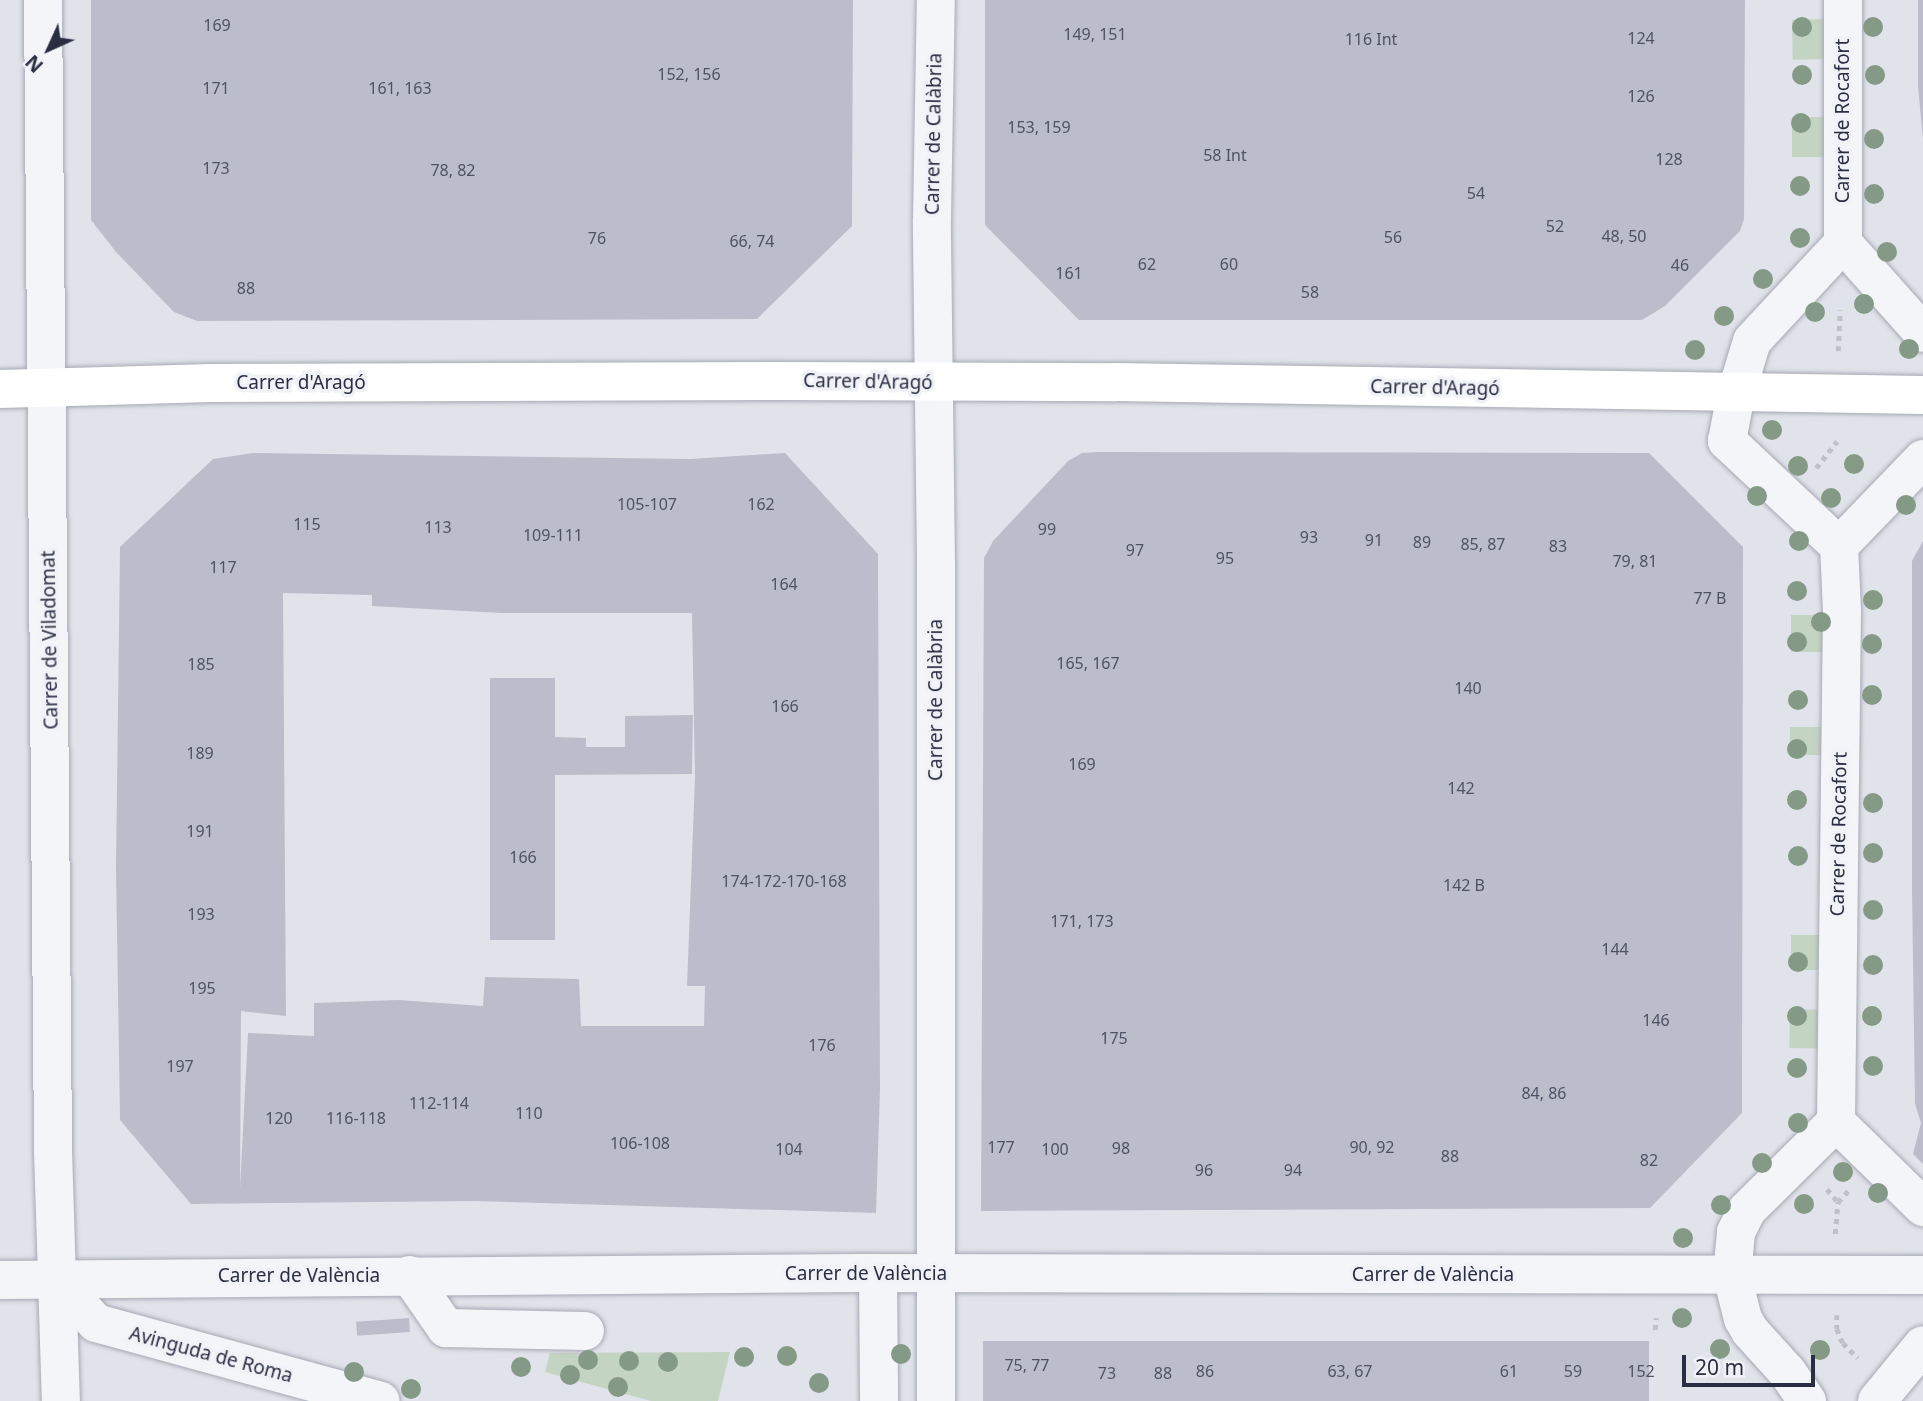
<!DOCTYPE html>
<meta charset="utf-8">
<style>
body{margin:0}
#map{position:relative;width:1923px;height:1401px;overflow:hidden;background:#e1e3ea;font-family:"Noto Sans",sans-serif}
div>[style]{position:absolute}
.green>*{inset:0;background:#c4d4c2;transform-origin:0 0}
.building>*{inset:0;background:#bbbeca;transform-origin:0 0}
.path>*{height:4.5px;margin-top:-2.25px;transform-origin:0;background:repeating-linear-gradient(90deg,#bfc1c9 0 5px,transparent 0 10px)}
.roads{filter:drop-shadow(0 0 2px #a6a9b4) drop-shadow(0 0 2px #a6a9b4)}
.minor>*{height:38px;margin:-19px;padding:0 19px;transform-origin:19px;border-radius:19px;background:#f4f5f8}
.major>*{height:38px;margin:-19px;padding:0 19px;transform-origin:19px;border-radius:19px;background:#fff}
.trees>*{width:20px;height:20px;margin:-10px;border-radius:50%;background:#849a87}
span{translate:-50% -50%;white-space:nowrap;text-align:center;line-height:1.15;-webkit-text-stroke:7px #f1f2f7;paint-order:stroke}
.number-label{font-size:16px;color:#4e5264}
.number-label span{-webkit-text-stroke-width:0}
.street-label{font-size:19px;color:#292e42}
.north{position:absolute;left:14px;top:14px;width:70px;height:70px;-webkit-text-stroke:5px #f1f2f7;paint-order:stroke;rotate:225deg;font-size:19px;font-weight:700;line-height:28px;text-align:center;color:#292e42}
.north::after{content:'';display:block;margin:auto;width:24px;height:32px;background:#292e42;clip-path:polygon(50% 0,100% 100%,50% 72%,0 100%)}
.scale{position:absolute;left:1682px;top:1355px;width:133px;height:32px;box-sizing:border-box;border:4px solid #292e42;border-top:0;padding-left:9px;font-size:21px;line-height:24px;white-space:nowrap;color:#292e42;-webkit-text-stroke:5px #f1f2f7;paint-order:stroke}
</style>
<div id="map">
<div class="green">
<div style="left:1831px;top:19px;width:40px;height:39px;rotate:89deg"></div>
<div style="left:1792px;top:117px;width:39px;height:40px"></div>
<div style="left:1791px;top:615px;width:40px;height:37px"></div>
<div style="left:1830px;top:727px;width:28px;height:40px;rotate:90deg"></div>
<div style="left:1830px;top:935px;width:35px;height:39px;rotate:90deg"></div>
<div style="left:1790px;top:1009px;width:39px;height:39px;rotate:1deg"></div>
<div style="clip-path:polygon(730px 1352px,718px 1401px,651px 1401px,545px 1372px,550px 1353px)"></div>
</div>
<div class="building">
<div style="clip-path:polygon(91px 0,853px 0,852px 226px,757px 319px,197px 321px,174px 312px,116px 252px,91px 220px)"></div>
<div style="clip-path:polygon(985px 0,1745px 0,1744px 219px,1740px 231px,1665px 306px,1642px 320px,1079px 320px,985px 225px)"></div>
<div style="clip-path:polygon(1918px 0,1923px 0,1923px 140px,1918px 86px)"></div>
<div style="clip-path:polygon(1097px 452px,1649px 453px,1743px 547px,1742px 1113px,1650px 1208px,981px 1211px,984px 558px,993px 541px,1068px 461px,1082px 453px)"></div>
<div style="clip-path:polygon(evenodd,253px 453px,690px 459px,785px 453px,878px 554px,880px 1089px,876px 1213px,475px 1201px,191px 1204px,120px 1120px,116px 867px,120px 547px,213px 459px,253px 453px,283px 593px,372px 595px,372px 606px,501px 613px,692px 613px,695px 777px,687px 986px,705px 986px,704px 1026px,581px 1026px,579px 979px,485px 977px,483px 1006px,398px 1000px,314px 1003px,314px 1036px,248px 1033px,240px 1188px,241px 1011px,286px 1016px,283px 593px)"></div>
<div style="clip-path:polygon(1923px 541px,1923px 1164px,1913px 1154px,1921px 1123px,1915px 1104px,1912px 890px,1912px 561px)"></div>
<div style="clip-path:polygon(490px 678px,555px 678px,555px 737px,586px 738px,586px 747px,625px 747px,625px 716px,693px 715px,692px 774px,555px 775px,555px 940px,490px 940px)"></div>
<div style="left:409px;top:1318px;width:14px;height:53px;rotate:86deg"></div>
<div style="left:983px;top:1341px;width:666px;height:60px"></div>
</div>
<div class="path">
<div style="left:1838px;top:351px;width:41px;rotate:-87.2deg"></div>
<div style="left:1816px;top:468px;width:34px;rotate:-52deg"></div>
<div style="left:1827px;top:1189px;width:17px;rotate:50deg"></div>
<div style="left:1835px;top:1234px;width:32px;rotate:-85deg"></div>
<div style="left:1838px;top:1202px;width:15px;rotate:-48deg"></div>
<div style="left:1837px;top:1315px;width:14px;rotate:90deg"></div>
<div style="left:1837px;top:1329px;width:15px;rotate:67deg"></div>
<div style="left:1843px;top:1343px;width:21px;rotate:45deg"></div>
<div style="left:1655px;top:1330px;width:12px;rotate:-85deg"></div>
</div>
<div class="roads">
<div class="minor">
<div style="left:43px;top:0;width:1151px;rotate:89.5deg"></div>
<div style="left:53px;top:1151px;width:250px;rotate:88.2deg"></div>
<div style="left:1843px;top:0;width:243px;rotate:90deg"></div>
<div style="left:1843px;top:243px;width:120px;rotate:48.4deg"></div>
<div style="left:1839px;top:546px;width:121px;rotate:-46deg"></div>
<div style="left:1836px;top:1122px;width:122px;rotate:44.3deg"></div>
<div style="left:878px;top:1274px;width:127px;rotate:89.5deg"></div>
<div style="left:409px;top:1275px;width:65px;rotate:55.1deg"></div>
<div style="left:446px;top:1328px;width:139px;rotate:1.2deg"></div>
<div style="left:0;top:1280px;width:857px;rotate:-0.47deg"></div>
<div style="left:857px;top:1273px;width:1066px;rotate:0.11deg"></div>
<div style="left:57px;top:1281px;width:57px;rotate:47.1deg"></div>
<div style="left:96px;top:1323px;width:295px;rotate:15.3deg"></div>
<div style="left:936px;top:1401px;width:837px;rotate:-90deg"></div>
<div style="left:936px;top:564px;width:345px;rotate:-90.7deg"></div>
<div style="left:932px;top:219px;width:219px;rotate:-89deg"></div>
<div style="left:1807px;top:1401px;width:34px;rotate:-124deg"></div>
<div style="left:1788px;top:1373px;width:57px;rotate:-132.1deg"></div>
<div style="left:1750px;top:1331px;width:14px;rotate:-120deg"></div>
<div style="left:1743px;top:1319px;width:44px;rotate:-104.3deg"></div>
<div style="left:1732px;top:1276px;width:44px;rotate:-84.8deg"></div>
<div style="left:1736px;top:1232px;width:25px;rotate:-63deg"></div>
<div style="left:1747px;top:1210px;width:125px;rotate:-44.7deg"></div>
<div style="left:1836px;top:1122px;width:511px;rotate:-89.33deg"></div>
<div style="left:1842px;top:611px;width:65px;rotate:-92.6deg"></div>
<div style="left:1839px;top:546px;width:154px;rotate:-136.8deg"></div>
<div style="left:1727px;top:441px;width:48px;rotate:-79.2deg"></div>
<div style="left:1736px;top:394px;width:55px;rotate:-73.2deg"></div>
<div style="left:1752px;top:341px;width:134px;rotate:-47.1deg"></div>
<div style="left:1877px;top:1401px;width:72px;rotate:-50.6deg"></div>
</div>
<div class="major">
<div style="left:0;top:389px;width:211px;rotate:-1.6deg"></div>
<div style="left:211px;top:383px;width:562px;rotate:-0.2deg"></div>
<div style="left:773px;top:381px;width:343px;rotate:0.2deg"></div>
<div style="left:1116px;top:382px;width:807px;rotate:0.92deg"></div>
</div>
</div>
<div class="trees">
<div style="left:1802px;top:27px"></div>
<div style="left:1873px;top:27px"></div>
<div style="left:1802px;top:75px"></div>
<div style="left:1875px;top:75px"></div>
<div style="left:1801px;top:123px"></div>
<div style="left:1874px;top:139px"></div>
<div style="left:1800px;top:186px"></div>
<div style="left:1874px;top:194px"></div>
<div style="left:1800px;top:238px"></div>
<div style="left:1887px;top:252px"></div>
<div style="left:1763px;top:279px"></div>
<div style="left:1864px;top:304px"></div>
<div style="left:1815px;top:312px"></div>
<div style="left:1724px;top:316px"></div>
<div style="left:1909px;top:349px"></div>
<div style="left:1695px;top:350px"></div>
<div style="left:1772px;top:430px"></div>
<div style="left:1854px;top:464px"></div>
<div style="left:1798px;top:466px"></div>
<div style="left:1757px;top:496px"></div>
<div style="left:1831px;top:498px"></div>
<div style="left:1906px;top:505px"></div>
<div style="left:1799px;top:541px"></div>
<div style="left:1797px;top:591px"></div>
<div style="left:1873px;top:600px"></div>
<div style="left:1821px;top:622px"></div>
<div style="left:1797px;top:642px"></div>
<div style="left:1872px;top:644px"></div>
<div style="left:1872px;top:695px"></div>
<div style="left:1798px;top:700px"></div>
<div style="left:1797px;top:749px"></div>
<div style="left:1797px;top:800px"></div>
<div style="left:1873px;top:803px"></div>
<div style="left:1873px;top:853px"></div>
<div style="left:1798px;top:856px"></div>
<div style="left:1873px;top:910px"></div>
<div style="left:1798px;top:962px"></div>
<div style="left:1873px;top:965px"></div>
<div style="left:1797px;top:1016px"></div>
<div style="left:1872px;top:1016px"></div>
<div style="left:1873px;top:1066px"></div>
<div style="left:1797px;top:1068px"></div>
<div style="left:1798px;top:1123px"></div>
<div style="left:1762px;top:1163px"></div>
<div style="left:1843px;top:1172px"></div>
<div style="left:1878px;top:1193px"></div>
<div style="left:1804px;top:1204px"></div>
<div style="left:1721px;top:1205px"></div>
<div style="left:1683px;top:1238px"></div>
<div style="left:1682px;top:1318px"></div>
<div style="left:1720px;top:1349px"></div>
<div style="left:1820px;top:1350px"></div>
<div style="left:901px;top:1354px"></div>
<div style="left:787px;top:1356px"></div>
<div style="left:744px;top:1357px"></div>
<div style="left:588px;top:1360px"></div>
<div style="left:629px;top:1361px"></div>
<div style="left:668px;top:1362px"></div>
<div style="left:521px;top:1367px"></div>
<div style="left:354px;top:1372px"></div>
<div style="left:570px;top:1375px"></div>
<div style="left:819px;top:1383px"></div>
<div style="left:618px;top:1387px"></div>
<div style="left:411px;top:1389px"></div>
</div>
<div class="number-label">
<span style="left:217px;top:25px">169</span>
<span style="left:1095px;top:34px">149, 151</span>
<span style="left:1641px;top:38px">124</span>
<span style="left:1371px;top:39px">116 Int</span>
<span style="left:689px;top:74px">152, 156</span>
<span style="left:216px;top:88px">171</span>
<span style="left:400px;top:88px">161, 163</span>
<span style="left:1641px;top:96px">126</span>
<span style="left:1039px;top:127px">153, 159</span>
<span style="left:1225px;top:155px">58 Int</span>
<span style="left:1669px;top:159px">128</span>
<span style="left:216px;top:168px">173</span>
<span style="left:453px;top:170px">78, 82</span>
<span style="left:1476px;top:193px">54</span>
<span style="left:1555px;top:226px">52</span>
<span style="left:1624px;top:236px">48, 50</span>
<span style="left:1393px;top:237px">56</span>
<span style="left:597px;top:238px">76</span>
<span style="left:752px;top:241px">66, 74</span>
<span style="left:1147px;top:264px">62</span>
<span style="left:1229px;top:264px">60</span>
<span style="left:1680px;top:265px">46</span>
<span style="left:1069px;top:273px">161</span>
<span style="left:246px;top:288px">88</span>
<span style="left:1310px;top:292px">58</span>
<span style="left:647px;top:504px">105-107</span>
<span style="left:761px;top:504px">162</span>
<span style="left:307px;top:524px">115</span>
<span style="left:438px;top:527px">113</span>
<span style="left:1047px;top:529px">99</span>
<span style="left:553px;top:535px">109-111</span>
<span style="left:1309px;top:537px">93</span>
<span style="left:1374px;top:540px">91</span>
<span style="left:1422px;top:542px">89</span>
<span style="left:1483px;top:544px">85, 87</span>
<span style="left:1558px;top:546px">83</span>
<span style="left:1135px;top:550px">97</span>
<span style="left:1225px;top:558px">95</span>
<span style="left:1635px;top:561px">79, 81</span>
<span style="left:223px;top:567px">117</span>
<span style="left:784px;top:584px">164</span>
<span style="left:1710px;top:598px">77 B</span>
<span style="left:1088px;top:663px">165, 167</span>
<span style="left:201px;top:664px">185</span>
<span style="left:1468px;top:688px">140</span>
<span style="left:785px;top:706px">166</span>
<span style="left:200px;top:753px">189</span>
<span style="left:1082px;top:764px">169</span>
<span style="left:1461px;top:788px">142</span>
<span style="left:200px;top:831px">191</span>
<span style="left:523px;top:857px">166</span>
<span style="left:784px;top:881px">174-172-170-168</span>
<span style="left:1464px;top:885px">142 B</span>
<span style="left:201px;top:914px">193</span>
<span style="left:1082px;top:921px">171, 173</span>
<span style="left:1615px;top:949px">144</span>
<span style="left:202px;top:988px">195</span>
<span style="left:1656px;top:1020px">146</span>
<span style="left:1114px;top:1038px">175</span>
<span style="left:822px;top:1045px">176</span>
<span style="left:180px;top:1066px">197</span>
<span style="left:1544px;top:1093px">84, 86</span>
<span style="left:439px;top:1103px">112-114</span>
<span style="left:529px;top:1113px">110</span>
<span style="left:279px;top:1118px">120</span>
<span style="left:356px;top:1118px">116-118</span>
<span style="left:640px;top:1143px">106-108</span>
<span style="left:1001px;top:1147px">177</span>
<span style="left:1372px;top:1147px">90, 92</span>
<span style="left:1121px;top:1148px">98</span>
<span style="left:789px;top:1149px">104</span>
<span style="left:1055px;top:1149px">100</span>
<span style="left:1450px;top:1156px">88</span>
<span style="left:1649px;top:1160px">82</span>
<span style="left:1204px;top:1170px">96</span>
<span style="left:1293px;top:1170px">94</span>
<span style="left:1027px;top:1365px">75, 77</span>
<span style="left:1205px;top:1371px">86</span>
<span style="left:1350px;top:1371px">63, 67</span>
<span style="left:1509px;top:1371px">61</span>
<span style="left:1573px;top:1371px">59</span>
<span style="left:1641px;top:1371px">152</span>
<span style="left:1107px;top:1373px">73</span>
<span style="left:1163px;top:1373px">88</span>
</div>
<div class="street-label">
<span style="left:1843px;top:121px;rotate:-90deg">Carrer de Rocafort</span>
<span style="left:934px;top:134px;rotate:-89deg">Carrer de Calàbria</span>
<span style="left:868px;top:382px;rotate:1deg">Carrer d'Aragó</span>
<span style="left:301px;top:383px">Carrer d'Aragó</span>
<span style="left:1435px;top:388px;rotate:1deg">Carrer d'Aragó</span>
<span style="left:50px;top:640px;rotate:-91deg">Carrer de Viladomat</span>
<span style="left:936px;top:700px;rotate:-90deg">Carrer de Calàbria</span>
<span style="left:1839px;top:834px;rotate:-89deg">Carrer de Rocafort</span>
<span style="left:866px;top:1274px">Carrer de València</span>
<span style="left:1433px;top:1275px">Carrer de València</span>
<span style="left:299px;top:1276px">Carrer de València</span>
<span style="left:211px;top:1355px;rotate:15deg">Avinguda de Roma</span>
</div>
<div class="north">N</div>
<div class="scale">20 m</div>
</div>
